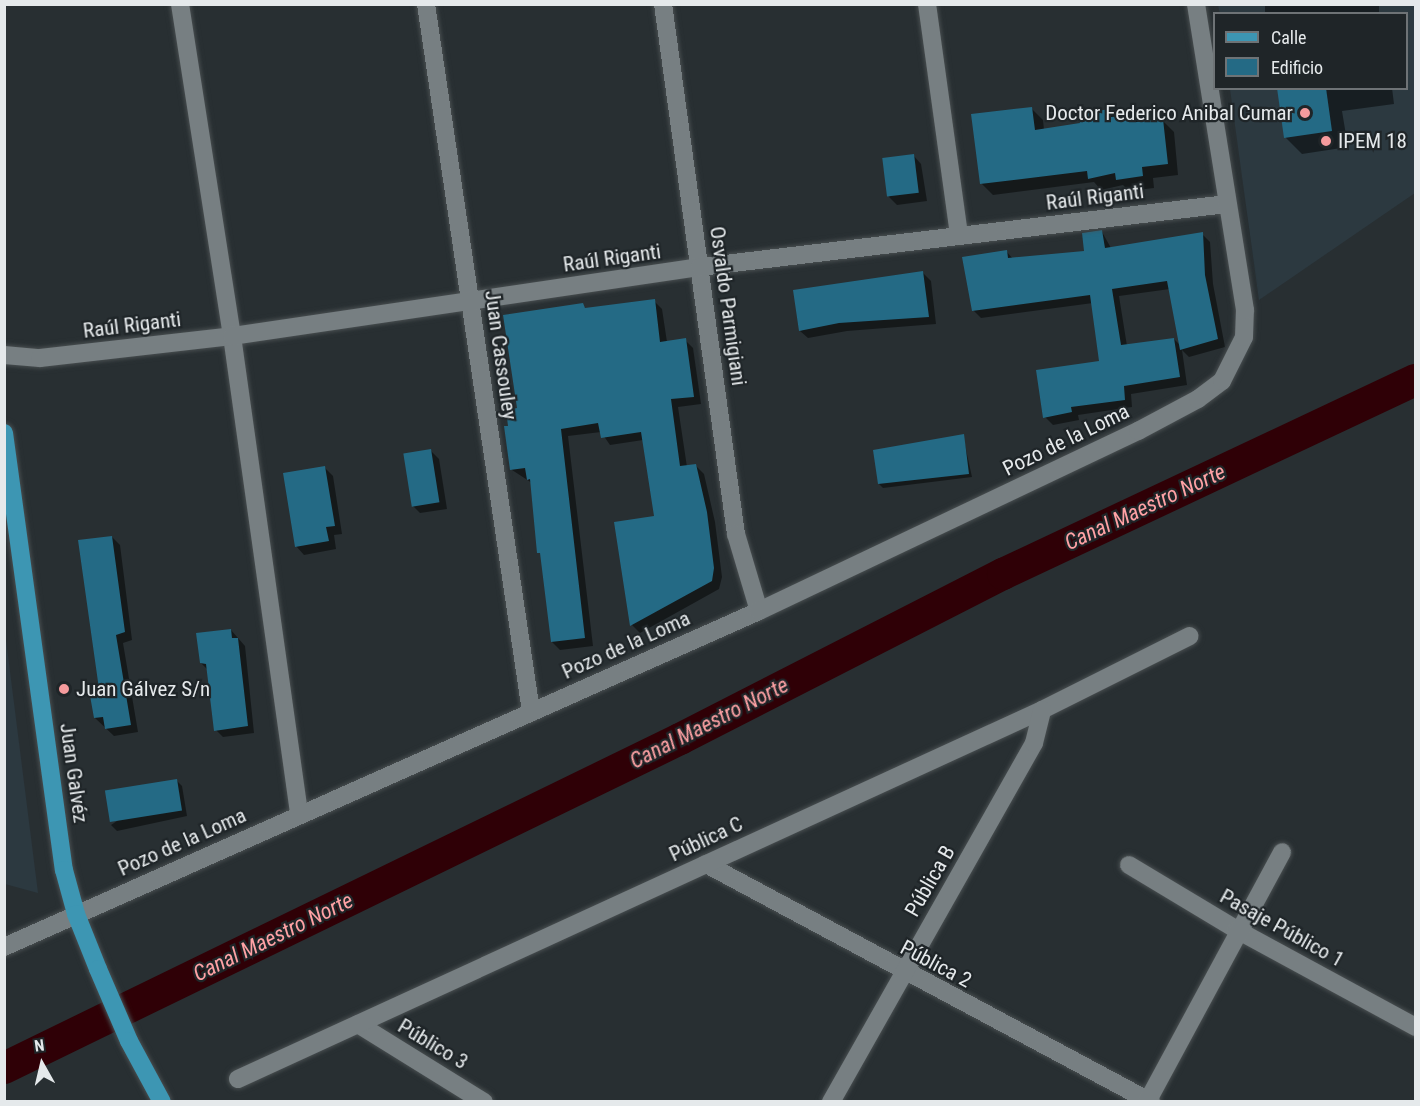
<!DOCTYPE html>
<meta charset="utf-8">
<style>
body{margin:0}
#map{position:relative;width:1420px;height:1106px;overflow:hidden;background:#282f32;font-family:"Roboto Condensed",sans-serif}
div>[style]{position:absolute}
.built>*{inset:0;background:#2c3940}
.shadow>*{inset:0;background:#0007;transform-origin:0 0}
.canal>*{height:32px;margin:-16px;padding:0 16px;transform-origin:16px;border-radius:16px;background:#2f0006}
.building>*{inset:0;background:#246a85;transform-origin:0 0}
.roads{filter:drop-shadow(0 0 2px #484e50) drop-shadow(0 0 2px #484e50)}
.minor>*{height:18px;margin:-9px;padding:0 9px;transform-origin:9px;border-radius:9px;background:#777f82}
.major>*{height:18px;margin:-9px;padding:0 9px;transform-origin:9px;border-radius:9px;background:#3d96b3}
.dots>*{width:16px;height:16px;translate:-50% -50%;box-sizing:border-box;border:3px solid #1f2528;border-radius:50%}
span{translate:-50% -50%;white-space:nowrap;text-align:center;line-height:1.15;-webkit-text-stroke:4.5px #1f2528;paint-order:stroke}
.poi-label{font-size:21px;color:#e5e9eb}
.right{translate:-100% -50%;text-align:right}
.left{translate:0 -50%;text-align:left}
.street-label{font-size:21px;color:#e5e9eb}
.water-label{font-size:22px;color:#ffa2a5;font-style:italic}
.frame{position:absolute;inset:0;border:6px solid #e5e9eb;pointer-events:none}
.legend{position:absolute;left:1213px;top:12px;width:195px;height:78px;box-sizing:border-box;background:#1f2528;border:2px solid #6e7376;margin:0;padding:8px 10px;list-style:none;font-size:18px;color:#e5e9eb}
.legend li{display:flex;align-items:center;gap:12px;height:30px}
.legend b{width:30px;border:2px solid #6e7376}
.north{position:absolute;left:12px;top:1034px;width:60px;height:60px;-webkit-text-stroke:4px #1f2528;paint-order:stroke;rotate:352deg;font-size:16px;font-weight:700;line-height:24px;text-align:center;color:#e5e9eb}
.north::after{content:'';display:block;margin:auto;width:21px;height:27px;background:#e5e9eb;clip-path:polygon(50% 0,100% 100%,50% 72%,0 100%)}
</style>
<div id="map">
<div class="built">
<div style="clip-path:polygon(1218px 5px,1415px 5px,1415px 193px,1259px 300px,1230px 89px,1406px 88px,1406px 14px,1220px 14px)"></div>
<div style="clip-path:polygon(4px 632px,5px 632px,38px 893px,5px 884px)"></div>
</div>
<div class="shadow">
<div style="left:1265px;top:4px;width:114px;height:10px"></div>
<div style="clip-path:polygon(1278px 88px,1392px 88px,1394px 104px,1342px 111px,1348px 147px,1302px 154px,1286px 138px)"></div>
<div style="clip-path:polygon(1031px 108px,1043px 120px,1044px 130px,1081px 124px,1109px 111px,1117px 118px,1135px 116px,1141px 123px,1162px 120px,1174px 132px,1178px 175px,1153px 178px,1154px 188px,1129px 191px,1123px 185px,1101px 190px,1094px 182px,993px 195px,981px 183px)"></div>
<div style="clip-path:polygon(913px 155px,921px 164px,927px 201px,897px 205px,889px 197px)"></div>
<div style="clip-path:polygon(evenodd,1102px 232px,1111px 248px,1202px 234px,1210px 242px,1213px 284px,1225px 347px,1189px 357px,1182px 350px,1187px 385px,1131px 394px,1132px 407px,1078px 415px,1079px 420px,1053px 425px,1045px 417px,1101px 362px,1093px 303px,981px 318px,973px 310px,1007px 252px,1013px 259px,1086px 252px,1102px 232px,1170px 289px,1181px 346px,1174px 339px,1127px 346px,1119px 296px,1170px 289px)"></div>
<div style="clip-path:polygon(923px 273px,931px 281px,936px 324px,847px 331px,808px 338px,800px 331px)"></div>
<div style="clip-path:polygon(654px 301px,662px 309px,667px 342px,685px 340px,693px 348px,701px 404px,678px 407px,687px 467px,696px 466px,704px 474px,715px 522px,722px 577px,719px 589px,640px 633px,632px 625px,656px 517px,643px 440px,610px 445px,601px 432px,568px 436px,593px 646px,560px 650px,552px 642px,532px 483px,512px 470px,510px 427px,582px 305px,587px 310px)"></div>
<div style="clip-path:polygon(963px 436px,972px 477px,883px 488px,879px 484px)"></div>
<div style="clip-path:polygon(431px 451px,439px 459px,447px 509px,420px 513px,412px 505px)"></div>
<div style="clip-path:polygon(325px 468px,333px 476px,342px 534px,334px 535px,336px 549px,304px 555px,296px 546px)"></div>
<div style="clip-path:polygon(112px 537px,120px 545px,132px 640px,123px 643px,138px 732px,114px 736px,95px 718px)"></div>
<div style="clip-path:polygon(231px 630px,245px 646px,254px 733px,223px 737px,216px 730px,208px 670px,201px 663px)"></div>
<div style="clip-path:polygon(177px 781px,182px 786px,187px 816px,117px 831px,111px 825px)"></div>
</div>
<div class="canal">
<div style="left:4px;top:1068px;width:752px;rotate:-25.95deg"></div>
<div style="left:680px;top:739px;width:363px;rotate:-27.1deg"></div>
<div style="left:1003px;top:574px;width:456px;rotate:-25.2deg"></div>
</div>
<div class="building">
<div style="clip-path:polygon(1277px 88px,1326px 88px,1332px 131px,1284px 138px)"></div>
<div style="clip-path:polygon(1032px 107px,1035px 130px,1080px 123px,1078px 114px,1110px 109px,1111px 117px,1135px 115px,1136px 122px,1163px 119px,1168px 164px,1142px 167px,1143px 176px,1116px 180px,1115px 173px,1088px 179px,1087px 171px,980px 184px,971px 114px)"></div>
<div style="left:914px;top:154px;width:39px;height:32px;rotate:83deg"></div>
<div style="clip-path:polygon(1102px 230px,1105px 248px,1203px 232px,1205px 275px,1218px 339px,1180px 350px,1167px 281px,1112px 289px,1121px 345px,1174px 338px,1180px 377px,1124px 386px,1125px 400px,1071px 407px,1072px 412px,1043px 418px,1036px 370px,1099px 361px,1090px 295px,972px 311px,962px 257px,1007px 250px,1008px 258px,1084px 251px,1082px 233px)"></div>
<div style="clip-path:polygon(923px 271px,929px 317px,839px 323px,799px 331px,793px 290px)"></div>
<div style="clip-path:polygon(655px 299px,660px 342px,686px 338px,694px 397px,671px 399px,680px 466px,696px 464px,707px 512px,714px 568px,712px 581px,630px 626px,614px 522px,654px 516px,641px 432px,601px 438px,598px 423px,561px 429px,585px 638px,551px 642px,540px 553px,537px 553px,530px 479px,527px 480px,525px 468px,510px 470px,504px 426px,508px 426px,506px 410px,517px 408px,503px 315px,583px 303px,585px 308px)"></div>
<div style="clip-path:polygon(964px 434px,969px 474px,878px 484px,873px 450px)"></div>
<div style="left:431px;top:449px;width:54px;height:28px;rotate:81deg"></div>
<div style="clip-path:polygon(325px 466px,335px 526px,326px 527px,329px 541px,295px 547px,283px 473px)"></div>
<div style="clip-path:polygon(112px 536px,125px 632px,116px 635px,131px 725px,105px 729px,103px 717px,94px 718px,89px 690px,99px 689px,78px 540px)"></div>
<div style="clip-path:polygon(231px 629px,232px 638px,238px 638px,248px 726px,214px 731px,206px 664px,200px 663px,196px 633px)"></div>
<div style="left:177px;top:779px;width:32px;height:73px;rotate:81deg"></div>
</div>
<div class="roads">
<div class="minor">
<div style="left:180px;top:4px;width:336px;rotate:81.1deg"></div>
<div style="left:232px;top:336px;width:482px;rotate:82deg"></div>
<div style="left:426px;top:4px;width:716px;rotate:81.56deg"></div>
<div style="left:663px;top:4px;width:535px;rotate:82.16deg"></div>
<div style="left:736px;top:534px;width:80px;rotate:73.4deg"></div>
<div style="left:927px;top:4px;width:234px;rotate:82.1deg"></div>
<div style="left:4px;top:355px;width:36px;rotate:5deg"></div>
<div style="left:40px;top:358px;width:193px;rotate:-6.5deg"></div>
<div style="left:232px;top:336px;width:473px;rotate:-8.4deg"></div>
<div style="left:700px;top:267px;width:531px;rotate:-6.82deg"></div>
<div style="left:706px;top:864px;width:505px;rotate:28.14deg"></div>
<div style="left:1129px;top:865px;width:126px;rotate:31deg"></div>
<div style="left:1237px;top:930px;width:204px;rotate:28.5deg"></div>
<div style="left:4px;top:947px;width:826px;rotate:-23.99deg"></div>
<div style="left:759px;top:611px;width:420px;rotate:-25.4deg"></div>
<div style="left:1138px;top:431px;width:68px;rotate:-28.1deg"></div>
<div style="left:1198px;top:399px;width:30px;rotate:-37deg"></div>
<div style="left:1222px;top:381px;width:49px;rotate:-63.4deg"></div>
<div style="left:1244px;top:337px;width:27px;rotate:-88deg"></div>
<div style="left:1245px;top:310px;width:310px;rotate:-99.1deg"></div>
<div style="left:358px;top:1024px;width:148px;rotate:31.8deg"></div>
<div style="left:238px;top:1079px;width:885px;rotate:-24.65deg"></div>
<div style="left:1042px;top:710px;width:165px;rotate:-26.6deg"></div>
<div style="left:831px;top:1102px;width:412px;rotate:-60.5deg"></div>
<div style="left:1034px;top:743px;width:34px;rotate:-76deg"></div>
<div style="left:1147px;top:1102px;width:284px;rotate:-61.6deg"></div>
</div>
<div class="major">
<div style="left:4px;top:433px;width:441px;rotate:82.2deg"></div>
<div style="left:64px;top:870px;width:46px;rotate:74.7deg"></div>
<div style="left:76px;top:914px;width:59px;rotate:68.2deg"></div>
<div style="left:98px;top:969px;width:78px;rotate:66.7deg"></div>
<div style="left:129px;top:1041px;width:69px;rotate:61.6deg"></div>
</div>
</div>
<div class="dots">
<div style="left:1305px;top:113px;background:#f59b9d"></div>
<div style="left:1326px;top:141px;background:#f59b9d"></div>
<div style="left:64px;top:689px;background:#f59b9d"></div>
</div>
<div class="poi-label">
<span class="right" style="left:1293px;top:113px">Doctor Federico Anibal Cumar</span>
<span class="left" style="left:1338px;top:141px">IPEM 18</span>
<span class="left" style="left:76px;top:689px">Juan Gálvez S/n</span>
</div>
<div class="street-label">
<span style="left:1095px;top:197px;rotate:-7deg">Raúl Riganti</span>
<span style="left:612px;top:258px;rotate:-8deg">Raúl Riganti</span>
<span style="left:728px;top:306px;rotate:82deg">Osvaldo Parmigiani</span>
<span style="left:132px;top:325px;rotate:-7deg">Raúl Riganti</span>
<span style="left:501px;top:355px;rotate:82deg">Juan Cassouley</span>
<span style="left:1066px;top:440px;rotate:-26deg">Pozo de la Loma</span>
<span style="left:626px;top:645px;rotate:-24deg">Pozo de la Loma</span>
<span style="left:74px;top:773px;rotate:82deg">Juan Galvéz</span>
<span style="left:706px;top:839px;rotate:-25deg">Pública C</span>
<span style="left:182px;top:842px;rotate:-24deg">Pozo de la Loma</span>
<span style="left:930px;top:881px;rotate:-60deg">Pública B</span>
<span style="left:1282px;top:928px;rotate:29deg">Pasaje Público 1</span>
<span style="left:936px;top:964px;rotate:28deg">Pública 2</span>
<span style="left:433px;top:1044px;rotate:31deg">Público 3</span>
</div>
<div class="water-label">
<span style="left:1145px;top:507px;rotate:-25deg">Canal Maestro Norte</span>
<span style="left:709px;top:723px;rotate:-27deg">Canal Maestro Norte</span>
<span style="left:273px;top:937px;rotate:-26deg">Canal Maestro Norte</span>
</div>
<div class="frame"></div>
<ul class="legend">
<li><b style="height:8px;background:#3d96b3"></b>Calle</li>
<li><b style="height:16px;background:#246a85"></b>Edificio</li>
</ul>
<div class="north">N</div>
</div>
